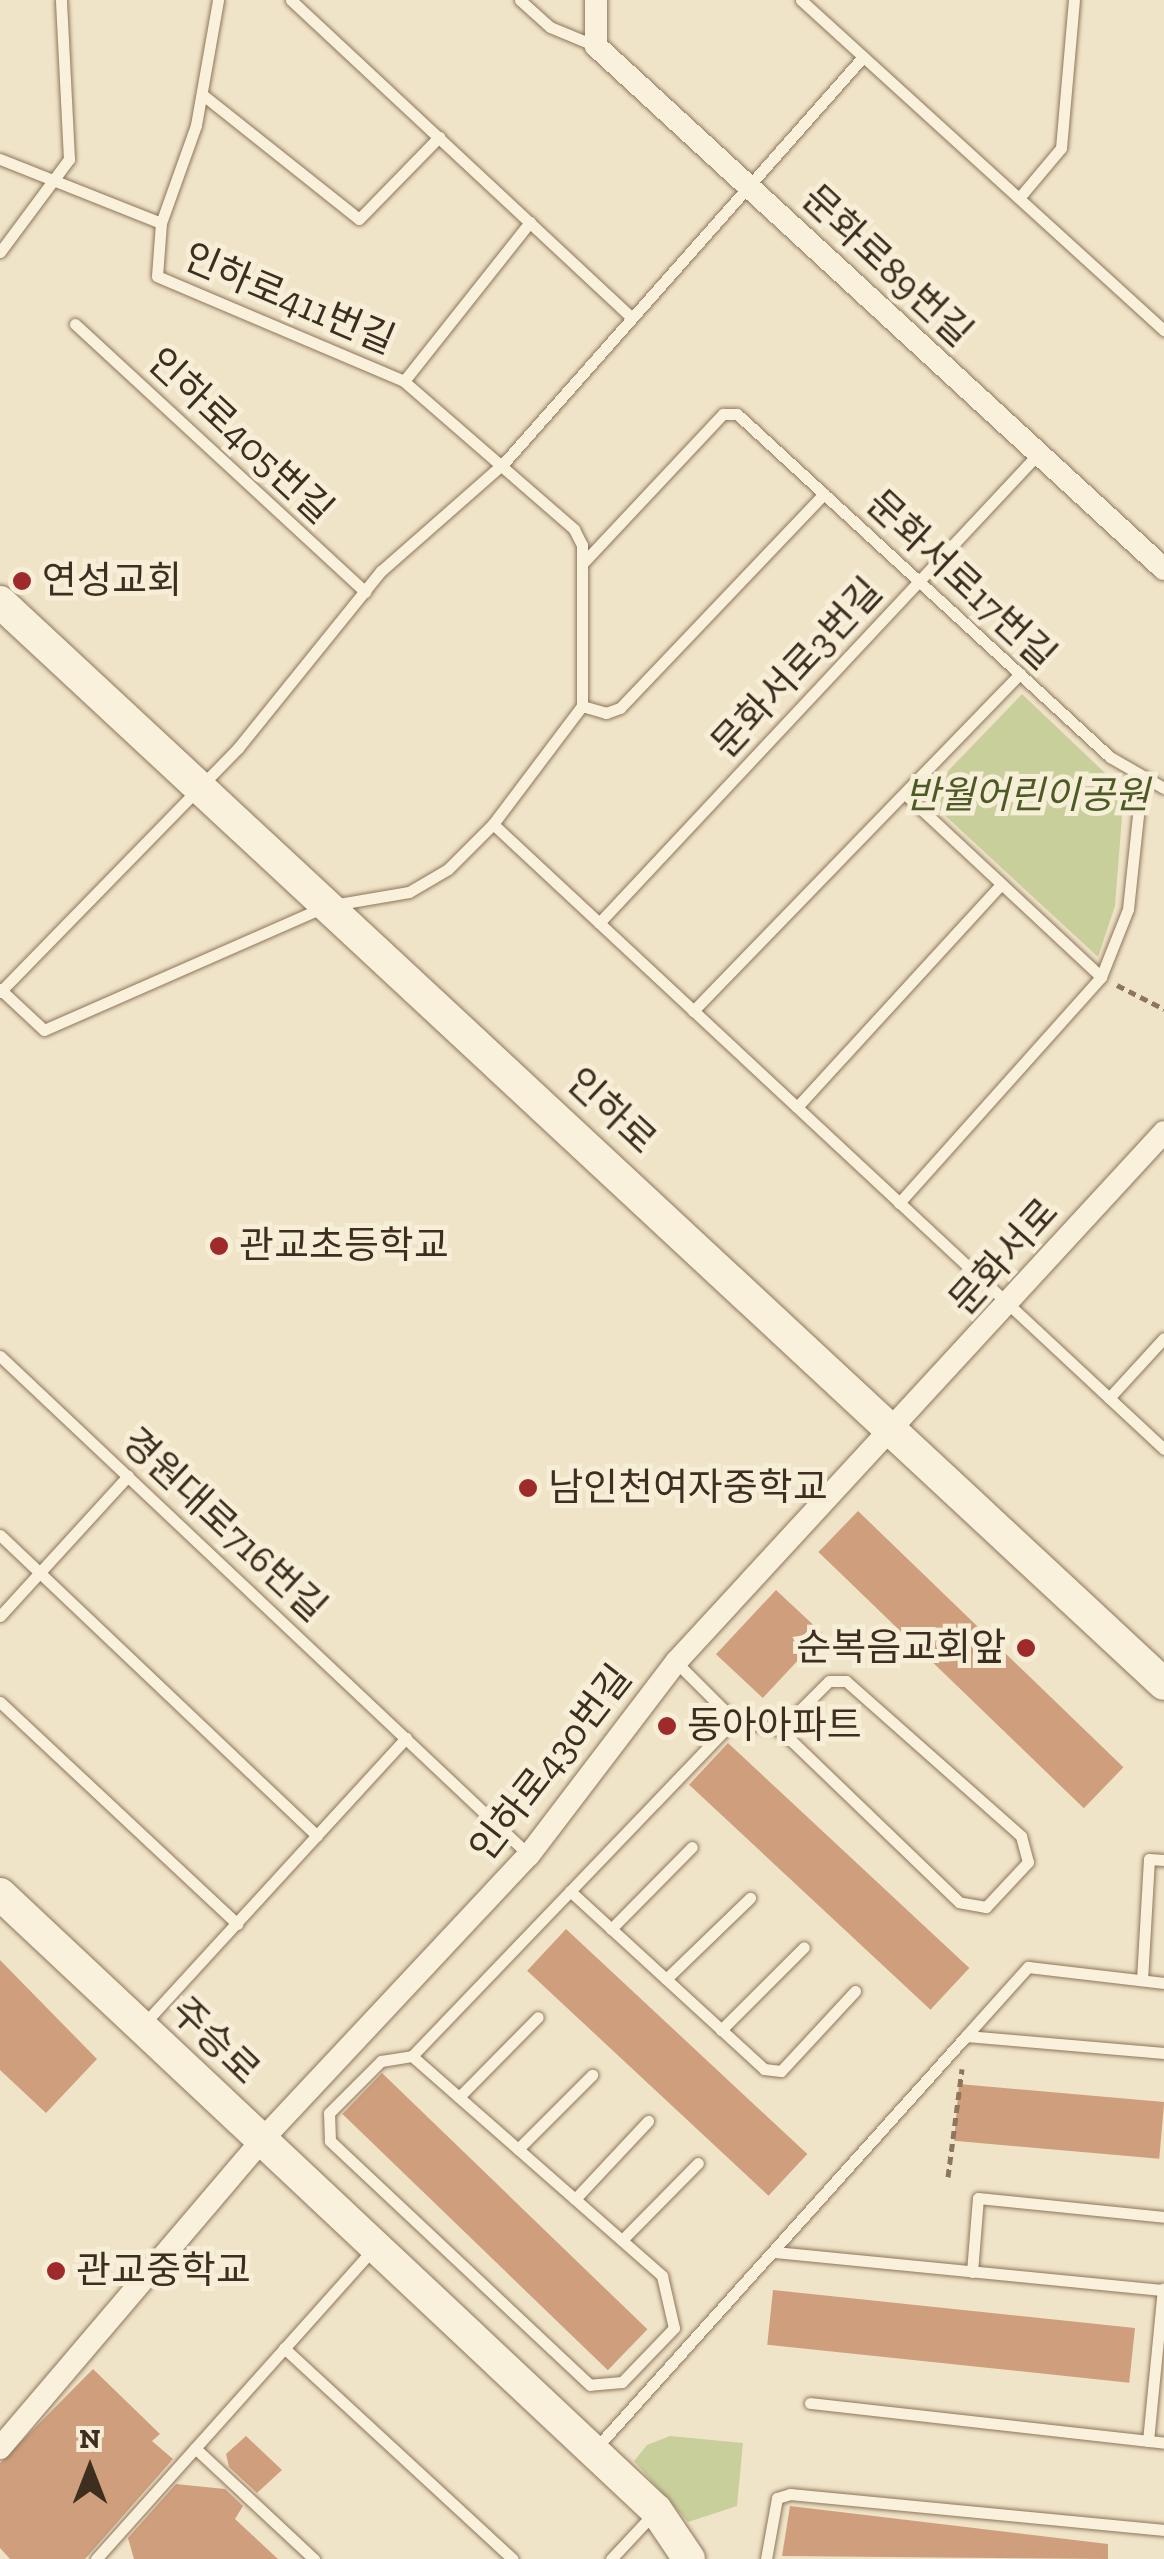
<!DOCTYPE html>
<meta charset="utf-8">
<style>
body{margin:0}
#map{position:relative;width:1164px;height:2559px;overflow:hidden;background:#f0e4c8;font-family:"Zilla Slab","Noto Sans KR",serif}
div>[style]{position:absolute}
.green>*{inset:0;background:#c9cf9b}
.building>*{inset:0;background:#cf9f7d;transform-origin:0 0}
.path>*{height:5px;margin-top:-2.5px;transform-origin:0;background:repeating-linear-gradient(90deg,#8d765c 0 8px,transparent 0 13px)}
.roads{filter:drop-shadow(0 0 2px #8d765c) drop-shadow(0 0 2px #8d765c)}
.lane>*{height:11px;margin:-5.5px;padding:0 5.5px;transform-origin:5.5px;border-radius:5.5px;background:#faf1dc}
.street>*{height:22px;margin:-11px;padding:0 11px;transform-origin:11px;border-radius:11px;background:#faf1dc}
.secondary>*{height:32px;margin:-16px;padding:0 16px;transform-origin:16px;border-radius:16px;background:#faf1dc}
.dots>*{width:28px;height:28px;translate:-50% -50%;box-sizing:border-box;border:5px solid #f7eed8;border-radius:50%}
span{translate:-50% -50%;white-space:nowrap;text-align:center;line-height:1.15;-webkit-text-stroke:10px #f7eed8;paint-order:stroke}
.street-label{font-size:38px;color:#3d2e20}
.poi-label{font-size:38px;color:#3d2e20}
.left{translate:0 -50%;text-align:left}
.right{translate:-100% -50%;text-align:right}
.park-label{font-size:38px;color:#4d5a26;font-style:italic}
.north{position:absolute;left:40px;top:2419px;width:100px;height:100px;-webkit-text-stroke:8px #f7eed8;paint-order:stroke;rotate:0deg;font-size:28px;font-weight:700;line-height:40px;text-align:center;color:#3d2e20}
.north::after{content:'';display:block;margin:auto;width:35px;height:45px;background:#3d2e20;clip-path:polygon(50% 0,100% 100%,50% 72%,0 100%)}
</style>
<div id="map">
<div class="green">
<div style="clip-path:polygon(1022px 694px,1124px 791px,1115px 906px,1098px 957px,924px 796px)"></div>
<div style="clip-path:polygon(670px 2436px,743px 2443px,737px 2506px,688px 2522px,634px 2461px,647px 2445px)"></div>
</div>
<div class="building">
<div style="left:858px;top:1511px;width:369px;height:57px;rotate:44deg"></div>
<div style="left:776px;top:1590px;width:64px;height:88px;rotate:43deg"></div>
<div style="left:728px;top:1743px;width:330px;height:57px;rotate:43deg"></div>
<div style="left:566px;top:1929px;width:330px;height:57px;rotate:43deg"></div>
<div style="clip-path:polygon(0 1960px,97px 2059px,46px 2113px,0 2070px)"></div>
<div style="left:382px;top:2073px;width:369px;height:57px;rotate:44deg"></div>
<div style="left:959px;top:2084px;width:206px;height:57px;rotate:5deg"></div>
<div style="left:773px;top:2290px;width:364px;height:55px;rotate:6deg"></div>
<div style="clip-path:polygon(93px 2369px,160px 2434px,152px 2441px,173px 2459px,85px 2559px,10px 2559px,0 2548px,0 2463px)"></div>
<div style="clip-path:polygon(246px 2436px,282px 2470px,257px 2493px,229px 2467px,226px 2454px)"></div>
<div style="clip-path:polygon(176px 2484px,225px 2489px,243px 2506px,235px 2519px,278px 2559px,134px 2559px,128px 2538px)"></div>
<div style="clip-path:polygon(790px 2506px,1108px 2544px,1108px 2559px,782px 2556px)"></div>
</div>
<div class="path">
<div style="left:1117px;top:985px;width:53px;rotate:27.1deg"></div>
<div style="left:948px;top:2177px;width:109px;rotate:-82.6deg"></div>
</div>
<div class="roads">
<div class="lane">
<div style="left:291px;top:0;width:466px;rotate:43deg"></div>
<div style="left:520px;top:0;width:40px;rotate:42deg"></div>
<div style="left:550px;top:27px;width:50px;rotate:22.4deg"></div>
<div style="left:801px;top:0;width:491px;rotate:42.3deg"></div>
<div style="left:203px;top:95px;width:199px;rotate:38.5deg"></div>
<div style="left:359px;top:219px;width:115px;rotate:-45.7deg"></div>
<div style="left:0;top:159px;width:173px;rotate:21.7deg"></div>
<div style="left:1019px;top:198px;width:65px;rotate:-50deg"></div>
<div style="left:1061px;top:148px;width:149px;rotate:-85deg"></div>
<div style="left:0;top:252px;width:116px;rotate:-53.4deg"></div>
<div style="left:69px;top:159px;width:159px;rotate:-92.9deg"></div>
<div style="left:75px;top:324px;width:395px;rotate:42.7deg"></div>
<div style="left:404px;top:381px;width:203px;rotate:-51.6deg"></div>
<div style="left:582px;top:564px;width:206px;rotate:-46.8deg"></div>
<div style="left:723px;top:414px;width:14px"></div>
<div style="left:737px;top:414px;width:507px;rotate:42.6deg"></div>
<div style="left:1110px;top:757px;width:62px;rotate:29.9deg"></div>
<div style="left:582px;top:706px;width:25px;rotate:16deg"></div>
<div style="left:606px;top:713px;width:15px;rotate:-20deg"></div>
<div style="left:620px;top:708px;width:296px;rotate:-46.4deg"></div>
<div style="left:905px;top:794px;width:268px;rotate:43deg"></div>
<div style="left:493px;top:824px;width:917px;rotate:42.97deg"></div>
<div style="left:599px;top:923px;width:642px;rotate:-46.89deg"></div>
<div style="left:0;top:989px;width:60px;rotate:43deg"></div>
<div style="left:44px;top:1030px;width:309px;rotate:-23.7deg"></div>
<div style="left:327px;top:906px;width:83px;rotate:-9.7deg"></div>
<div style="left:409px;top:892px;width:45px;rotate:-30.5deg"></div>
<div style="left:448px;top:869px;width:64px;rotate:-45deg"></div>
<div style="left:493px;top:824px;width:148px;rotate:-53deg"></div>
<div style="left:582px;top:706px;width:161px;rotate:-90deg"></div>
<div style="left:582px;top:545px;width:18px;rotate:-117deg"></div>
<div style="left:574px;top:529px;width:225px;rotate:-139deg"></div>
<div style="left:404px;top:381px;width:268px;rotate:-157deg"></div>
<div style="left:157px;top:276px;width:53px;rotate:-85.7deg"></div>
<div style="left:161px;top:223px;width:104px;rotate:-70.3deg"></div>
<div style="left:196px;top:125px;width:127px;rotate:-80deg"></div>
<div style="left:0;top:992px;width:341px;rotate:-45.7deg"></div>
<div style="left:238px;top:748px;width:228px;rotate:-51.1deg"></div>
<div style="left:381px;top:571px;width:162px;rotate:-41.3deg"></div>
<div style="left:503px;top:464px;width:543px;rotate:-48.51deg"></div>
<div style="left:693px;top:1011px;width:470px;rotate:-45.9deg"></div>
<div style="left:797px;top:1107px;width:302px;rotate:-47.5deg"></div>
<div style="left:899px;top:1203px;width:303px;rotate:-48.2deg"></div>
<div style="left:1101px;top:977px;width:73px;rotate:-68.3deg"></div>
<div style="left:1128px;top:909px;width:131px;rotate:-83.9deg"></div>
<div style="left:0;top:1356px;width:727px;rotate:43.33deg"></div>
<div style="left:1109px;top:1398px;width:81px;rotate:-47.5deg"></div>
<div style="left:0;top:1535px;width:437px;rotate:43.5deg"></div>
<div style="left:0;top:1616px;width:190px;rotate:-47.6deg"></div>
<div style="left:676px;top:1662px;width:82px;rotate:45deg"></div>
<div style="left:734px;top:1720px;width:47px;rotate:12.3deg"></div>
<div style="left:780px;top:1730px;width:69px;rotate:-45deg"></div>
<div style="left:829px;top:1681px;width:17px"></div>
<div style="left:846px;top:1681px;width:234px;rotate:41.5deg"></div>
<div style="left:1021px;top:1836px;width:27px;rotate:75deg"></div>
<div style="left:1028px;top:1862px;width:62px;rotate:133deg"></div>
<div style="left:986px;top:1907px;width:27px;rotate:-170deg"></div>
<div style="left:959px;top:1902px;width:248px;rotate:-136.1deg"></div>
<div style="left:0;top:1702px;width:325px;rotate:43.1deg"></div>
<div style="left:570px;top:1891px;width:263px;rotate:42.5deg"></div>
<div style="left:764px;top:2069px;width:17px;rotate:7deg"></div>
<div style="left:781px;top:2071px;width:109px;rotate:-47.2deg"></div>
<div style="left:611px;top:1929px;width:115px;rotate:-45.4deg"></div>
<div style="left:666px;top:1979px;width:117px;rotate:-44deg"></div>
<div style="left:1142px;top:1980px;width:121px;rotate:-86.7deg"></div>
<div style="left:1149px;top:1859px;width:15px;rotate:4deg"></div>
<div style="left:142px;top:2026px;width:391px;rotate:-47.5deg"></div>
<div style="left:721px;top:2030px;width:117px;rotate:-45deg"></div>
<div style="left:966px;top:2036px;width:93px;rotate:-48.1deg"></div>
<div style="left:1028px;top:1967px;width:137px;rotate:6.7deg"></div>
<div style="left:412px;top:2056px;width:333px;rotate:41.3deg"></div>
<div style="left:662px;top:2276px;width:53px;rotate:77deg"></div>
<div style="left:674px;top:2328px;width:75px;rotate:133.9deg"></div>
<div style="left:622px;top:2382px;width:32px;rotate:175deg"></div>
<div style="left:590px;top:2385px;width:357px;rotate:-136.8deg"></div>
<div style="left:330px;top:2141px;width:28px;rotate:-92deg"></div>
<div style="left:329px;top:2113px;width:74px;rotate:-45deg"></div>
<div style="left:381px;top:2061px;width:31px;rotate:-9deg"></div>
<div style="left:412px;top:2056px;width:465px;rotate:-46.2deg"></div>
<div style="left:459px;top:2097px;width:112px;rotate:-45.4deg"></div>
<div style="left:518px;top:2149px;width:105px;rotate:-45deg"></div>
<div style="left:575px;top:2199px;width:107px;rotate:-46.9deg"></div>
<div style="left:622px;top:2240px;width:108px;rotate:-45.4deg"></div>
<div style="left:775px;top:2252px;width:391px;rotate:5.6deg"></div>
<div style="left:972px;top:2272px;width:74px;rotate:-85.4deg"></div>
<div style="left:978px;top:2198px;width:187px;rotate:5.8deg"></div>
<div style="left:284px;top:2348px;width:311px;rotate:42.7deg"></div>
<div style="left:810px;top:2403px;width:356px;rotate:6.4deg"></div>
<div style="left:1148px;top:2441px;width:153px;rotate:-84.4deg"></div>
<div style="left:195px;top:2448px;width:163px;rotate:43deg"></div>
<div style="left:596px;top:2448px;width:554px;rotate:-48.07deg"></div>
<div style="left:966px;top:2036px;width:199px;rotate:4.9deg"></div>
<div style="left:96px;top:2559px;width:416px;rotate:-48.2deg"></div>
<div style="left:611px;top:2559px;width:62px;rotate:-47deg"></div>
<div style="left:766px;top:2559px;width:62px;rotate:-79.8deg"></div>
<div style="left:777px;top:2498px;width:14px;rotate:-17deg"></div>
<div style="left:790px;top:2494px;width:376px;rotate:5.5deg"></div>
</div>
<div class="street">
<div style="left:596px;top:0;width:46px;rotate:90deg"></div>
<div style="left:596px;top:46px;width:772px;rotate:42.64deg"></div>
<div style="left:0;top:2448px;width:403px;rotate:-49.6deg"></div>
<div style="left:261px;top:2141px;width:392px;rotate:-46.9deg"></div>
<div style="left:529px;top:1855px;width:243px;rotate:-52.7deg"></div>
<div style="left:676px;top:1662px;width:720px;rotate:-47.36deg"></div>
</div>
<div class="secondary">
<div style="left:0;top:602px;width:1589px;rotate:42.91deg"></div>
<div style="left:0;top:1894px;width:900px;rotate:43.2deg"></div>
<div style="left:656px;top:2510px;width:59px;rotate:56deg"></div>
</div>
</div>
<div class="dots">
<div style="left:22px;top:581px;background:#9e2a2b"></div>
<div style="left:219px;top:1246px;background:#9e2a2b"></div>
<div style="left:528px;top:1488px;background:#9e2a2b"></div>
<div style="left:1026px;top:1648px;background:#9e2a2b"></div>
<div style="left:667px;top:1726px;background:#9e2a2b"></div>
<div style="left:56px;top:2271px;background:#9e2a2b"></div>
</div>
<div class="street-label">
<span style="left:887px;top:266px;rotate:43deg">문화로89번길</span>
<span style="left:289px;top:299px;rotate:23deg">인하로411번길</span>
<span style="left:240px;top:436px;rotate:43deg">인하로405번길</span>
<span style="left:961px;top:580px;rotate:43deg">문화서로17번길</span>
<span style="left:797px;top:668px;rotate:-47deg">문화서로3번길</span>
<span style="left:611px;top:1111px;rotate:43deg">인하로</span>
<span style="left:1004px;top:1257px;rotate:-48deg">문화서로</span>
<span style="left:224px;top:1525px;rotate:43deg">경원대로716번길</span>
<span style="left:551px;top:1763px;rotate:-52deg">인하로430번길</span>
<span style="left:215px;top:2041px;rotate:44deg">주승로</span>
</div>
<div class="poi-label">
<span class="left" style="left:42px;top:581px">연성교회</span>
<span class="left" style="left:239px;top:1246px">관교초등학교</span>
<span class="left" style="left:548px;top:1488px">남인천여자중학교</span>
<span class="right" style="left:1006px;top:1648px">순복음교회앞</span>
<span class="left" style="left:687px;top:1726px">동아아파트</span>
<span class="left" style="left:76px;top:2271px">관교중학교</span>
</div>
<div class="park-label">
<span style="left:1027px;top:796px">반월어린이공원</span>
</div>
<div class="north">N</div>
</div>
